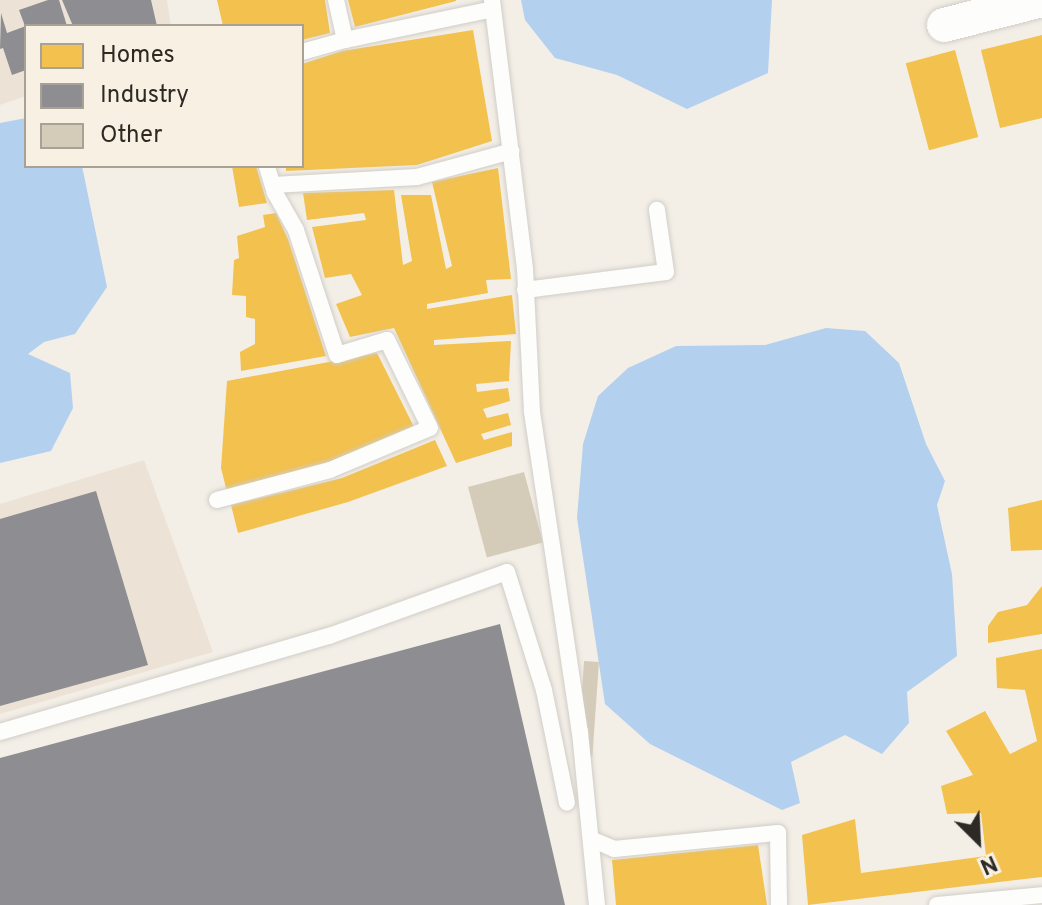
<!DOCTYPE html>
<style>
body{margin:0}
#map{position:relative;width:1042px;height:905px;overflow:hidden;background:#f3efe7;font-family:Overpass,sans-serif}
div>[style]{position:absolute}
.built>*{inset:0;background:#ece3d6}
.water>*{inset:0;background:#b3d0ef}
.homes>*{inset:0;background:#f2c14e;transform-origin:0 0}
.industry>*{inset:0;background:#8d8d92}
.building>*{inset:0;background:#d5cbb9;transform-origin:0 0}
.roads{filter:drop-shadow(0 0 2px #d1cdc7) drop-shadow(0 0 2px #d1cdc7)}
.lane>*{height:16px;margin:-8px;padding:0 8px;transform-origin:8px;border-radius:8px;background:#fdfdfb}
.street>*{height:34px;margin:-17px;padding:0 17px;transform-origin:17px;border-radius:17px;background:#fdfdfb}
span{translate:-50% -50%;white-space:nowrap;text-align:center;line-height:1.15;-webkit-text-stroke:8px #f8f0e2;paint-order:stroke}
.legend{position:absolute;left:24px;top:24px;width:280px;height:144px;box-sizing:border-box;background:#f8f0e2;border:2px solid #a7a196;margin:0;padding:10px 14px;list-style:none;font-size:24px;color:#2d2a25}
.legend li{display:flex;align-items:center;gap:16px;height:40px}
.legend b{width:40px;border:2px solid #a7a196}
.north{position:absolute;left:938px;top:801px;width:80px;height:80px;-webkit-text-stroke:6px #f8f0e2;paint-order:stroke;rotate:156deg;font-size:22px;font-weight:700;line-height:32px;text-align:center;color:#2d2a25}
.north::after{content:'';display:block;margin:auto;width:28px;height:36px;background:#2d2a25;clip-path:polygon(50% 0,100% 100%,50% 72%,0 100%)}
</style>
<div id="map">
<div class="built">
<div style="clip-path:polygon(0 0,167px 0,171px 26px,26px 26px,26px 96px,0 105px)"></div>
<div style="clip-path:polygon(144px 460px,213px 652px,0 714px,0 504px)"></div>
</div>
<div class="water">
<div style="clip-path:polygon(521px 0,772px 0,768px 73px,687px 109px,617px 75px,555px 58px,525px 20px)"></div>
<div style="clip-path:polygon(26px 118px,26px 166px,82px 166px,107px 287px,75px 334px,44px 342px,28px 354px,70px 373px,73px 408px,51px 451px,0 463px,0 123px)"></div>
<div style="clip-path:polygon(826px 328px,865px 331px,899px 363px,926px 444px,945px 481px,937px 505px,952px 574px,957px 656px,907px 692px,909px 723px,882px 754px,845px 735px,791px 762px,800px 803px,782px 810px,650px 744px,605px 704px,577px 518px,583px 444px,598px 396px,628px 368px,676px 346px,765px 345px)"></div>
</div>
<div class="homes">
<div style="clip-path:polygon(217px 0,325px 0,330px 33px,302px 40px,302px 26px,223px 26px)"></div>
<div style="clip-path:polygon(348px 0,456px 0,456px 1px,355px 27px)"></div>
<div style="clip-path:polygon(473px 30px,492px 141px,417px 165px,286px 171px,286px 166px,302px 166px,302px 64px,342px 51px)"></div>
<div style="clip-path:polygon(1042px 35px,1042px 118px,1000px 128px,981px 50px)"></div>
<div style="left:955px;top:50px;width:90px;height:51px;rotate:75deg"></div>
<div style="clip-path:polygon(232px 166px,256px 166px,267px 203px,239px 207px)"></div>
<div style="clip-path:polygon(498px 168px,511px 279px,486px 280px,488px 293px,427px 304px,427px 309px,512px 295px,516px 334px,434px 340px,434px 345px,511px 341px,509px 381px,476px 384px,477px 392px,508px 388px,510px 401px,483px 409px,487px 418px,508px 413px,511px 425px,481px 434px,484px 440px,512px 432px,512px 446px,456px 463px,394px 328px,350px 337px,336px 304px,362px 295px,351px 274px,325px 278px,312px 227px,366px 220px,364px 213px,307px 220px,303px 193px,394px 190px,403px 265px,412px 261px,401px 195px,431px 195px,446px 269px,452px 266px,432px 182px)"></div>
<div style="clip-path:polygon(276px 213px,288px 239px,326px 356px,241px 371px,240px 352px,255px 344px,255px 319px,246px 317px,246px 296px,232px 295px,234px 260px,239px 258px,237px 236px,265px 227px,263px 215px)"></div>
<div style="clip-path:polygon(377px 353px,414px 427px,333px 464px,227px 492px,221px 468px,227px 381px)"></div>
<div style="clip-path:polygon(435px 440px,447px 466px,348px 502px,238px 533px,231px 505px,342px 478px)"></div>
<div style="clip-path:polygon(1042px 500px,1042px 550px,1011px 551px,1008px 508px)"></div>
<div style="clip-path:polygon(1042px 586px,1042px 634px,988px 643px,988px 626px,998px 612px,1027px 605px)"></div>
<div style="clip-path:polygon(1042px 649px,1042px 877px,808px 905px,802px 835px,855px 819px,861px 873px,986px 856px,981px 813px,947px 814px,941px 786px,973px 775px,946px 731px,985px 711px,1010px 754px,1037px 741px,1025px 690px,997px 688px,996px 658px)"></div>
<div style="clip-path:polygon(758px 845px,767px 905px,616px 905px,612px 860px)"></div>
</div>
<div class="industry">
<div style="clip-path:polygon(48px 0,59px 0,67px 26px,25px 26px,19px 10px)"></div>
<div style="clip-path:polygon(62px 0,151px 0,157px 26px,73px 26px)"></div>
<div style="clip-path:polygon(1px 13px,7px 33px,26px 26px,26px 70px,12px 75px,3px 48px,0 49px)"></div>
<div style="clip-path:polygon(96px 491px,148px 665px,0 706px,0 519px)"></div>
<div style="clip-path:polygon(500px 624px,565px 905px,0 905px,0 758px)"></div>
</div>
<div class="building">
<div style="left:524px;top:472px;width:73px;height:58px;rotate:75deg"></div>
<div style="left:584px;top:661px;width:15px;height:95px;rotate:4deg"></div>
</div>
<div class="roads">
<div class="lane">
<div style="left:336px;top:0;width:41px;rotate:77.3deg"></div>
<div style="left:492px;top:0;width:271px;rotate:83deg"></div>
<div style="left:525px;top:269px;width:143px;rotate:87.2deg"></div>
<div style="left:532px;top:412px;width:324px;rotate:81.5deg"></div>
<div style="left:580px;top:732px;width:174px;rotate:84.4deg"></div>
<div style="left:302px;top:52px;width:45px;rotate:-15.6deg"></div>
<div style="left:345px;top:40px;width:151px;rotate:-11.8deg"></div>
<div style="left:273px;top:185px;width:144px;rotate:-3.2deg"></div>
<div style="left:417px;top:177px;width:98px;rotate:-15.3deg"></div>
<div style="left:525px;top:290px;width:142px;rotate:-7.3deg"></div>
<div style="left:666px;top:272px;width:63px;rotate:-98.3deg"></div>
<div style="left:217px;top:500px;width:117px;rotate:-14.9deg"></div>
<div style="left:330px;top:470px;width:108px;rotate:-22.8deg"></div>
<div style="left:430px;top:428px;width:98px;rotate:-116deg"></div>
<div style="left:387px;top:340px;width:52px;rotate:163.3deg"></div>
<div style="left:337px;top:355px;width:132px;rotate:-108.2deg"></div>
<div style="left:296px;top:230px;width:43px;rotate:-119.6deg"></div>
<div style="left:275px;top:193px;width:28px;rotate:-107deg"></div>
<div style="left:0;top:732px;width:343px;rotate:-16.3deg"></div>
<div style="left:329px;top:636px;width:189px;rotate:-19.8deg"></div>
<div style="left:507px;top:572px;width:124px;rotate:72.6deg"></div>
<div style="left:544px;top:690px;width:115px;rotate:78.5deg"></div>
<div style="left:593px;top:840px;width:23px;rotate:23deg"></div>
<div style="left:614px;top:849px;width:165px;rotate:-5.6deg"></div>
<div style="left:778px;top:833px;width:72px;rotate:89.2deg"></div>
<div style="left:937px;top:905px;width:105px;rotate:-5.4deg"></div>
</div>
<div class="street">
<div style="left:944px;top:25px;width:101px;rotate:-14.3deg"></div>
</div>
</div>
<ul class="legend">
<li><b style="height:22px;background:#f2c14e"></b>Homes</li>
<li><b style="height:22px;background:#8d8d92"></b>Industry</li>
<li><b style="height:22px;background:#d5cbb9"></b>Other</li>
</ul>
<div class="north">N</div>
</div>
